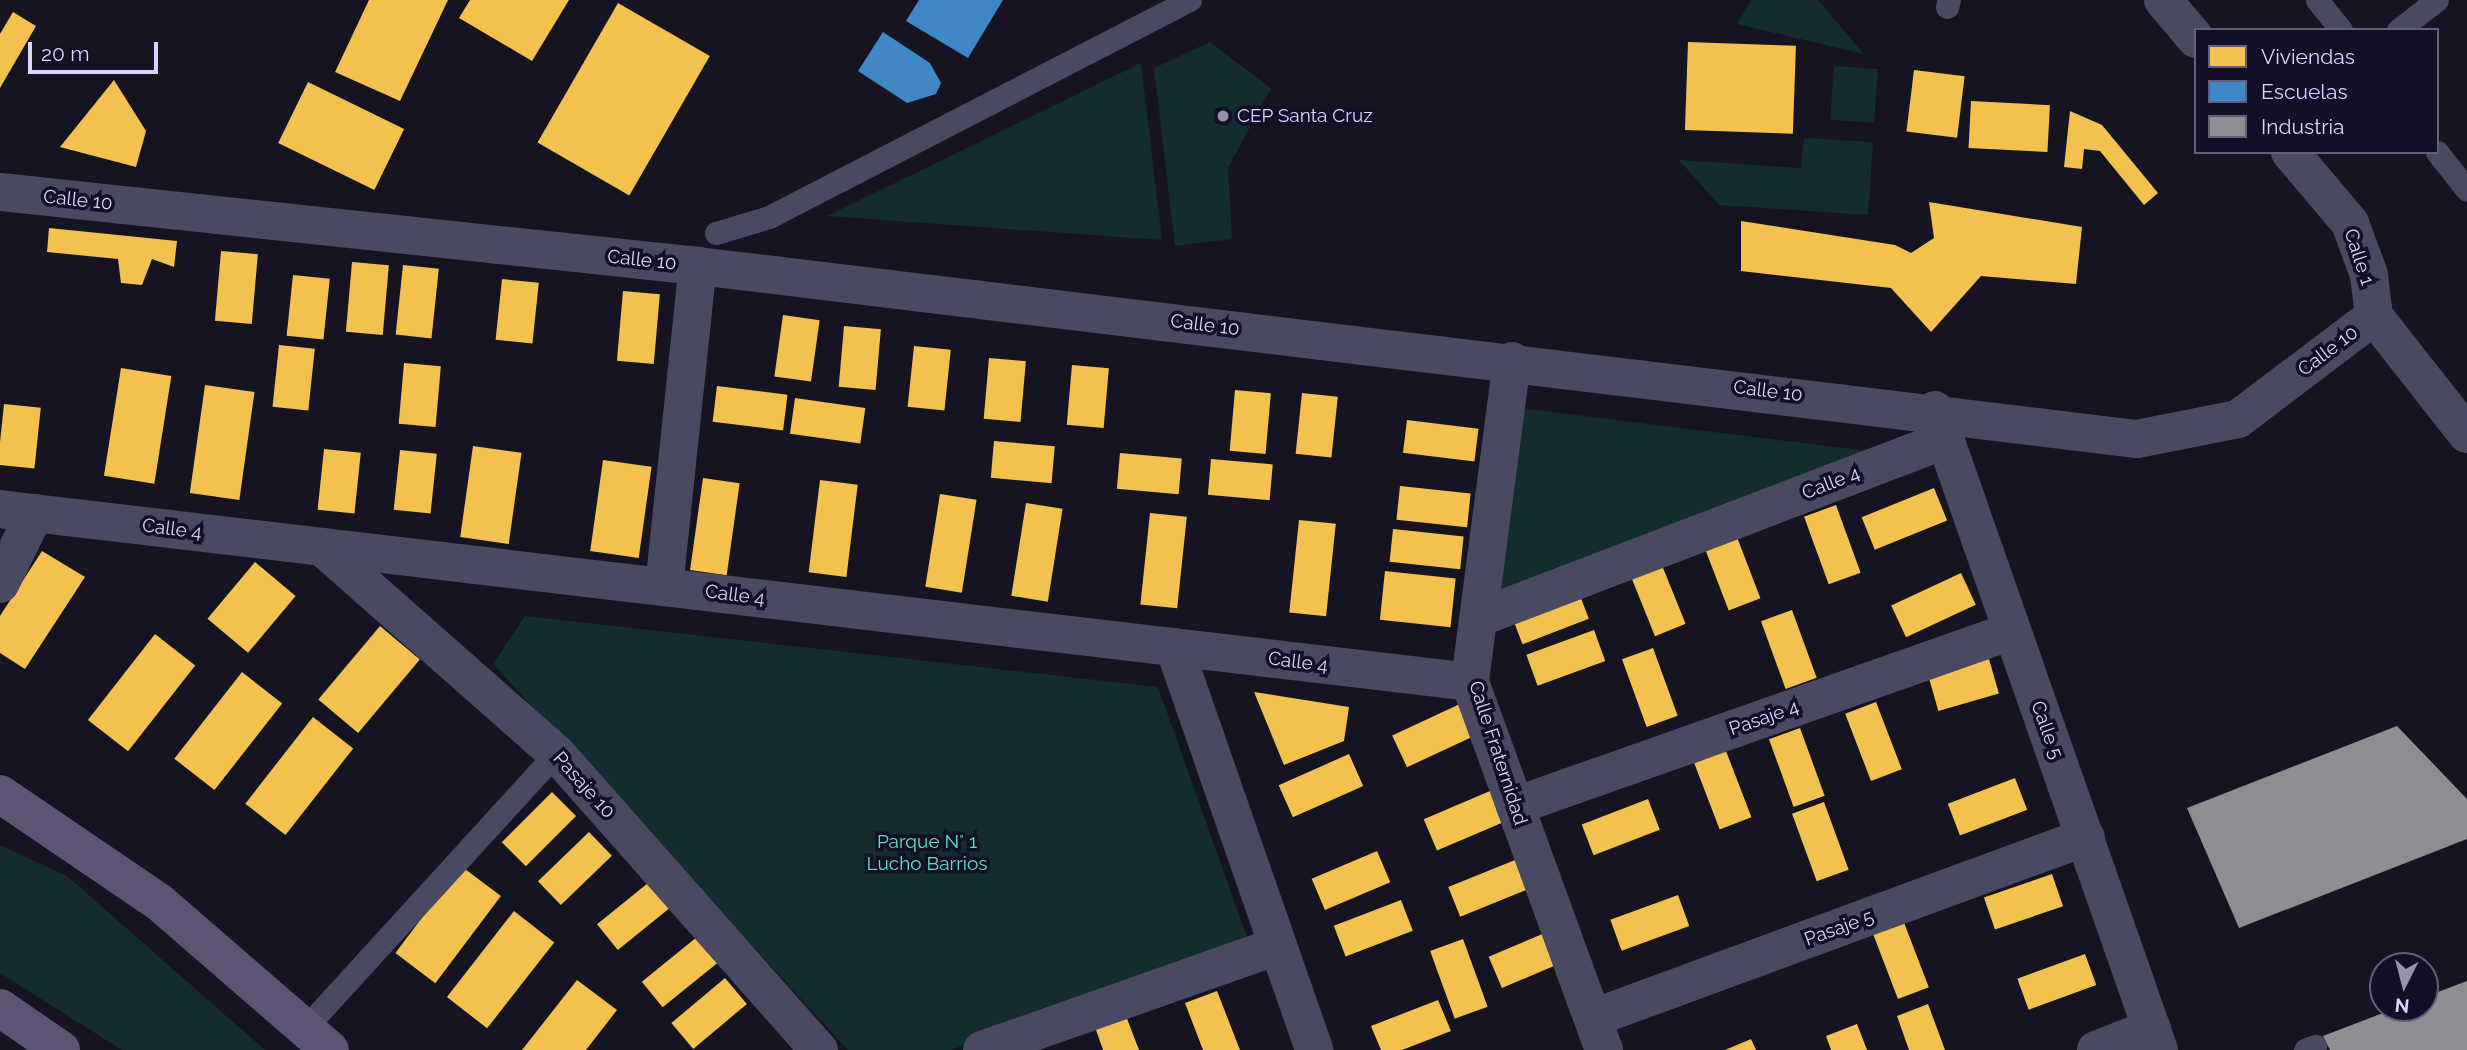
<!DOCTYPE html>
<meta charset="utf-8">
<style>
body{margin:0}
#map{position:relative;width:2467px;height:1050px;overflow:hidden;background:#161421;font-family:Raleway,sans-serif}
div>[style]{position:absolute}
.green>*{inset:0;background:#132c2d;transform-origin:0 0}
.homes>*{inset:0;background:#f2c14e;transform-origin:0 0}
.schools>*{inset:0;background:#3f88c5}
.industry>*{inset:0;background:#8d8d92}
.lane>*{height:23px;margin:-11.5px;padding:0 11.5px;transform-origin:11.5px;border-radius:11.5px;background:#4a4962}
.street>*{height:38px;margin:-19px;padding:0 19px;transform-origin:19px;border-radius:19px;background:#4a4962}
.primary>*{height:38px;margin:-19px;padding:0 19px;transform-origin:19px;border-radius:19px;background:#5e5373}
.dots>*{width:19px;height:19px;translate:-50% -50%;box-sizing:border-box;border:4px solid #130f26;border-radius:50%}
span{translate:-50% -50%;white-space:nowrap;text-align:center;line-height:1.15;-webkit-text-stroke:7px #130f26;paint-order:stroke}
.poi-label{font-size:19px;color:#d9d4ff}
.left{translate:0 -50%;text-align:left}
.street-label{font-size:19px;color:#d9d4ff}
.park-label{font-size:19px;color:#5fe0c0}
.legend{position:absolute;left:2194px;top:28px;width:245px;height:126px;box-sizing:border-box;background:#130f26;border:2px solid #625e7d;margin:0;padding:9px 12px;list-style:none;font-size:21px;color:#d9d4ff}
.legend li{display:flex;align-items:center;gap:14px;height:35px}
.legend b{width:35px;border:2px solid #625e7d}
.north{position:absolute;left:2369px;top:952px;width:70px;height:70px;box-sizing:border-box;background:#130f26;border:2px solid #625e7d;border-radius:50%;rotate:186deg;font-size:19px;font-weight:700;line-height:28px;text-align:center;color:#d9d4ff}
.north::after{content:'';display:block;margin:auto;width:24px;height:32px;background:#9591b1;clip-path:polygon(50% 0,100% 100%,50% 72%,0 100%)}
.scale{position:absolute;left:28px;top:42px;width:130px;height:32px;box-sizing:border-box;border:4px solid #d9d4ff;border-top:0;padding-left:9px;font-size:21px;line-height:24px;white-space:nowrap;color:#d9d4ff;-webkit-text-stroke:5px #130f26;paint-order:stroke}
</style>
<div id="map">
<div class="green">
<div style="clip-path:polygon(1751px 0,1818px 0,1864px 54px,1737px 24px)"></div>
<div style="clip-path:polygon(1210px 42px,1271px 88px,1228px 168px,1232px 239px,1175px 246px,1154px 68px)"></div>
<div style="clip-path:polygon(1141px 63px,1162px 240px,827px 216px)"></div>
<div style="left:1834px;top:66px;width:44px;height:54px;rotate:4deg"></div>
<div style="clip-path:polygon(1804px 138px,1873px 142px,1868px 215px,1719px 205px,1679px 160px,1801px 168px)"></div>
<div style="clip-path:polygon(1520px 408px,1892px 454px,1497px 605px)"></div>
<div style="clip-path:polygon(525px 616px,1158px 687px,1247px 937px,951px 1050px,848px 1050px,493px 664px)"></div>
<div style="clip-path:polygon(0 845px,67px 876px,265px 1050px,122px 1050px,0 973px)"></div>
</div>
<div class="homes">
<div style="clip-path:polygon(369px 0,448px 0,400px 101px,335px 72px)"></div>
<div style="clip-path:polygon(470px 0,569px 0,532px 61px,459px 18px)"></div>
<div style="left:618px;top:3px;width:106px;height:161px;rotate:30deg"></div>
<div style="clip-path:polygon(13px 12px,36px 26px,0 88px,0 34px)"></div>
<div style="left:1688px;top:42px;width:108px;height:88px;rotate:2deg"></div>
<div style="left:1914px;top:70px;width:51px;height:62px;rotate:7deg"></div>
<div style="clip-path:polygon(114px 80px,146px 131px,136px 167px,60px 147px)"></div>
<div style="left:308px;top:82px;width:107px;height:68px;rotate:26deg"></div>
<div style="left:1971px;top:101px;width:79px;height:47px;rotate:3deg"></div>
<div style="clip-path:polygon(2070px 111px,2102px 125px,2158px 193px,2144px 205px,2100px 151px,2084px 149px,2082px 169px,2064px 167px)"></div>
<div style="clip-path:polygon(1929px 202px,2082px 227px,2076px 284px,1981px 276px,1931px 332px,1891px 288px,1741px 271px,1741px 221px,1895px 245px,1911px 253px,1934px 238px)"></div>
<div style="clip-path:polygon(49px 228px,177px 241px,174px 267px,152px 259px,142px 285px,121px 283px,118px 259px,47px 252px)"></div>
<div style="left:221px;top:251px;width:37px;height:70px;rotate:5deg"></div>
<div style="left:352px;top:262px;width:37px;height:70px;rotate:5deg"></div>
<div style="left:403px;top:265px;width:36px;height:70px;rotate:6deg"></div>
<div style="left:293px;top:275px;width:37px;height:61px;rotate:6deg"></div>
<div style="left:502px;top:279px;width:37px;height:61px;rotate:6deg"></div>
<div style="left:623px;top:291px;width:37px;height:70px;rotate:5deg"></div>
<div style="left:783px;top:315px;width:37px;height:62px;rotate:8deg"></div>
<div style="left:844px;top:326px;width:37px;height:61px;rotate:5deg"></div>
<div style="left:279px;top:345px;width:36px;height:62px;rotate:6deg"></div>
<div style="left:914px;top:346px;width:37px;height:61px;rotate:6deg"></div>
<div style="left:989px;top:358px;width:37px;height:61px;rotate:5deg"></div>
<div style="left:404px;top:363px;width:37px;height:61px;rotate:5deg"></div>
<div style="left:1072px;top:365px;width:37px;height:60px;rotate:5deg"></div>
<div style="left:121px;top:368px;width:51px;height:109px;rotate:9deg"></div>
<div style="left:205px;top:385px;width:50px;height:109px;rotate:8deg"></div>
<div style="left:717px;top:386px;width:71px;height:36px;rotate:7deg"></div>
<div style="left:1235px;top:390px;width:36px;height:61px;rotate:5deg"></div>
<div style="left:1302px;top:393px;width:36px;height:61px;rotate:6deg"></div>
<div style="left:795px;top:398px;width:71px;height:36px;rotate:8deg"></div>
<div style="left:4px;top:404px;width:37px;height:61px;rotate:6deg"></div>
<div style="left:1407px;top:420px;width:72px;height:33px;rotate:7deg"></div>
<div style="left:994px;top:441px;width:61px;height:37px;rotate:5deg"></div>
<div style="left:473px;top:446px;width:49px;height:92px;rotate:8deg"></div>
<div style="left:324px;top:449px;width:37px;height:61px;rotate:6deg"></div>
<div style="left:400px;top:450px;width:37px;height:60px;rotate:6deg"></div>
<div style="left:1120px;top:453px;width:62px;height:36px;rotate:5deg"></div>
<div style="left:1211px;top:459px;width:62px;height:36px;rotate:5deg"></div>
<div style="left:603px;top:460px;width:49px;height:92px;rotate:8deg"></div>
<div style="left:703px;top:478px;width:37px;height:93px;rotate:8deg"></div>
<div style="left:820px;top:480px;width:38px;height:93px;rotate:7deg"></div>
<div style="left:1400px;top:486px;width:71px;height:34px;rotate:6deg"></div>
<div style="left:1934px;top:488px;width:35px;height:78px;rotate:68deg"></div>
<div style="left:940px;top:494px;width:37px;height:94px;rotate:9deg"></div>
<div style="left:1026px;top:503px;width:37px;height:94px;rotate:9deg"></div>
<div style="left:1836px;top:505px;width:72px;height:34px;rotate:70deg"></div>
<div style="left:1150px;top:513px;width:37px;height:92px;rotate:6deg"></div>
<div style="left:1299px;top:520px;width:37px;height:93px;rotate:6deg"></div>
<div style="left:1393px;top:529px;width:71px;height:33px;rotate:6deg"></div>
<div style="left:1735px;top:532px;width:71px;height:34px;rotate:69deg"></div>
<div style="clip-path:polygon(42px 551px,85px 577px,25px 669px,0 653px,0 616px)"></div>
<div style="left:1659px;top:558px;width:71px;height:33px;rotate:68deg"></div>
<div style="left:255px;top:562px;width:53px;height:74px;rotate:40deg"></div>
<div style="left:1385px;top:571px;width:71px;height:49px;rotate:6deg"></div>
<div style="left:1961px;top:573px;width:35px;height:77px;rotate:65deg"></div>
<div style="left:1577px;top:588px;width:33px;height:71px;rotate:69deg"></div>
<div style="left:1792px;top:610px;width:72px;height:33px;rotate:70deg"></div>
<div style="left:380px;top:626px;width:52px;height:96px;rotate:40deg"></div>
<div style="left:1594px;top:630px;width:33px;height:72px;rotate:70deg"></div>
<div style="left:155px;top:634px;width:51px;height:109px;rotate:38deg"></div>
<div style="left:1653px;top:648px;width:72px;height:33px;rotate:70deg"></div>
<div style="left:1989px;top:659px;width:36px;height:63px;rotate:74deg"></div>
<div style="left:242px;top:672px;width:51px;height:110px;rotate:38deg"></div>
<div style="clip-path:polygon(1254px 692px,1349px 707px,1344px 741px,1284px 765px)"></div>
<div style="left:1876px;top:702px;width:72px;height:33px;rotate:69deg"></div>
<div style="left:1462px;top:703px;width:35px;height:77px;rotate:65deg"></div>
<div style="left:313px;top:717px;width:51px;height:110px;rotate:38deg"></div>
<div style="left:1800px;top:728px;width:72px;height:33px;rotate:70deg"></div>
<div style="left:1726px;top:751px;width:71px;height:34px;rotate:69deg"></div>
<div style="left:1349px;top:754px;width:35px;height:77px;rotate:66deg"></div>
<div style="left:2015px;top:778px;width:34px;height:72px;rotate:69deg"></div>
<div style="left:1490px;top:791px;width:34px;height:72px;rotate:67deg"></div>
<div style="left:552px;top:792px;width:34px;height:71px;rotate:45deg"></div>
<div style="left:1648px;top:799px;width:33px;height:71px;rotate:69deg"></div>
<div style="left:1824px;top:802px;width:72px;height:34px;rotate:70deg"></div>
<div style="left:589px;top:832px;width:33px;height:71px;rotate:46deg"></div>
<div style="left:1377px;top:851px;width:34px;height:71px;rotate:67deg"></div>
<div style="left:1515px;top:860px;width:32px;height:72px;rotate:68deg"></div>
<div style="left:461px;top:866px;width:50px;height:109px;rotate:37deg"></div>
<div style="left:2052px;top:874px;width:34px;height:72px;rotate:71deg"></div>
<div style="left:653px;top:879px;width:33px;height:72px;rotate:51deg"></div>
<div style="left:1678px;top:895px;width:33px;height:72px;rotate:70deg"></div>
<div style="left:1401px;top:900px;width:33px;height:72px;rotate:69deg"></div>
<div style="left:514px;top:911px;width:51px;height:109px;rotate:38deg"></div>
<div style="left:1903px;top:920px;width:72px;height:33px;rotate:69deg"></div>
<div style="left:1554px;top:929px;width:34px;height:71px;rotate:67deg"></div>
<div style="left:697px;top:937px;width:33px;height:71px;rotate:51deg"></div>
<div style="left:1463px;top:939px;width:72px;height:35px;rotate:70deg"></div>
<div style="left:2085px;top:954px;width:33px;height:72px;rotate:70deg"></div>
<div style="left:725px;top:978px;width:34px;height:70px;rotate:50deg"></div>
<div style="clip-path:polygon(577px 980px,617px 1010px,586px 1050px,522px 1050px)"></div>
<div style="clip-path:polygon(1217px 991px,1240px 1050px,1203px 1050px,1185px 1003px)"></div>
<div style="clip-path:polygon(1438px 1000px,1451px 1031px,1402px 1050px,1381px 1050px,1371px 1026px)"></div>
<div style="clip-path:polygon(1928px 1004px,1945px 1050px,1909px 1050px,1897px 1016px)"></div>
<div style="clip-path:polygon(1126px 1016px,1139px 1050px,1103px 1050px,1095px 1027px)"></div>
<div style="clip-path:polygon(1857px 1024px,1867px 1050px,1831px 1050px,1826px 1036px)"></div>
<div style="clip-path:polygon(1751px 1039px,1756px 1050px,1725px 1050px)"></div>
</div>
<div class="schools">
<div style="clip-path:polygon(919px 0,1003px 0,968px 58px,906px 21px)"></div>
<div style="clip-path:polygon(883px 32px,930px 63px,941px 83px,936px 94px,907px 103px,858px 71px)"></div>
</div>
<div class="industry">
<div style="clip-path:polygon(2397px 726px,2467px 799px,2467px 839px,2239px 928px,2187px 808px)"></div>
<div style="clip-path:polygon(2467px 981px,2467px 1050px,2330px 1050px,2323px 1036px,2396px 1008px,2425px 1008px,2425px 997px)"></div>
</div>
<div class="lane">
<div style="left:2317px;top:0;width:38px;rotate:51deg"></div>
<div style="left:1947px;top:7px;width:7px;rotate:-74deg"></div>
<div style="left:2398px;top:30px;width:49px;rotate:-37.6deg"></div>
<div style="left:2437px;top:152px;width:48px;rotate:51.7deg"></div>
<div style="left:716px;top:233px;width:55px;rotate:-16.8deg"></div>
<div style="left:769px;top:217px;width:474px;rotate:-27.3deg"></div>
<div style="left:306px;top:1027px;width:371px;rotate:-47.6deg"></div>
<div style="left:2305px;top:1050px;width:11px;rotate:-22deg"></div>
</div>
<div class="street">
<div style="left:2163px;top:0;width:51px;rotate:49.8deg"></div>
<div style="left:2290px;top:152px;width:93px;rotate:49.8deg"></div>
<div style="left:2350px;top:223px;width:55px;rotate:69.9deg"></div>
<div style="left:2369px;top:275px;width:41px;rotate:83deg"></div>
<div style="left:2374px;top:316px;width:150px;rotate:51.8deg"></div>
<div style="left:0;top:192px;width:702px;rotate:6.05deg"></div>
<div style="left:698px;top:266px;width:1449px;rotate:6.86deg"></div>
<div style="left:2137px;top:439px;width:103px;rotate:-11.2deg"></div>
<div style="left:2238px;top:419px;width:171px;rotate:-37.1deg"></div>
<div style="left:1512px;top:361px;width:324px;rotate:97.5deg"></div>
<div style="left:1470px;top:682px;width:392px;rotate:70deg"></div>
<div style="left:1935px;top:410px;width:678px;rotate:70.71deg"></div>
<div style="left:0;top:509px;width:1480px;rotate:6.71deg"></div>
<div style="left:322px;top:547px;width:312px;rotate:41.4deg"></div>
<div style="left:556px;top:753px;width:397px;rotate:48.5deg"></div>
<div style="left:0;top:584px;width:79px;rotate:-63.8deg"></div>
<div style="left:664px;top:587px;width:323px;rotate:-84deg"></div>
<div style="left:1481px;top:617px;width:497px;rotate:-20.9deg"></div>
<div style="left:1174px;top:647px;width:427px;rotate:70.8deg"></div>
<div style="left:1515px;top:806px;width:527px;rotate:-19.4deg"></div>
<div style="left:1593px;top:1018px;width:525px;rotate:-20.16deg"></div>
<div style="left:982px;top:1050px;width:314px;rotate:-19.4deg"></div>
<div style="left:2096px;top:1050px;width:60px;rotate:-21.4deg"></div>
</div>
<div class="primary">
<div style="left:0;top:794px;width:192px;rotate:34.2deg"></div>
<div style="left:159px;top:902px;width:226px;rotate:40.9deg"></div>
<div style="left:0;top:1008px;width:74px;rotate:34.5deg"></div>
</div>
<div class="dots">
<div style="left:1223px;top:116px;background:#9591b1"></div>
</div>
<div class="poi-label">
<span class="left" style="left:1237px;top:116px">CEP Santa Cruz</span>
</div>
<div class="street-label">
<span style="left:78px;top:200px;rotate:6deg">Calle 10</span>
<span style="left:2359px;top:257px;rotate:72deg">Calle 1</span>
<span style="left:642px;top:260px;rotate:6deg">Calle 10</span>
<span style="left:1205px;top:325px;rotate:7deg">Calle 10</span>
<span style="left:2328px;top:351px;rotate:-37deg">Calle 10</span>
<span style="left:1768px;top:391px;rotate:7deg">Calle 10</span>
<span style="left:1831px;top:483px;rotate:-21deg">Calle 4</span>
<span style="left:172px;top:529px;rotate:7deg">Calle 4</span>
<span style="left:735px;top:595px;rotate:7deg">Calle 4</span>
<span style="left:1298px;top:662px;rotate:7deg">Calle 4</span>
<span style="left:1764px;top:718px;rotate:-19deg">Pasaje 4</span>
<span style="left:2047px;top:730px;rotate:70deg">Calle 5</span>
<span style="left:1498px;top:753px;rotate:72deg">Calle Fraternidad</span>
<span style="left:584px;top:785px;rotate:48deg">Pasaje 10</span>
<span style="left:1839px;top:928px;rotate:-20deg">Pasaje 5</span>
</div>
<div class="park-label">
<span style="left:927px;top:853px">Parque N° 1<br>Lucho Barrios</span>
</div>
<ul class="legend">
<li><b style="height:19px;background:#f2c14e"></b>Viviendas</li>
<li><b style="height:19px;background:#3f88c5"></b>Escuelas</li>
<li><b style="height:19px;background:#8d8d92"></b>Industria</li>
</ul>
<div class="north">N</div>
<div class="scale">20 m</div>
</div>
